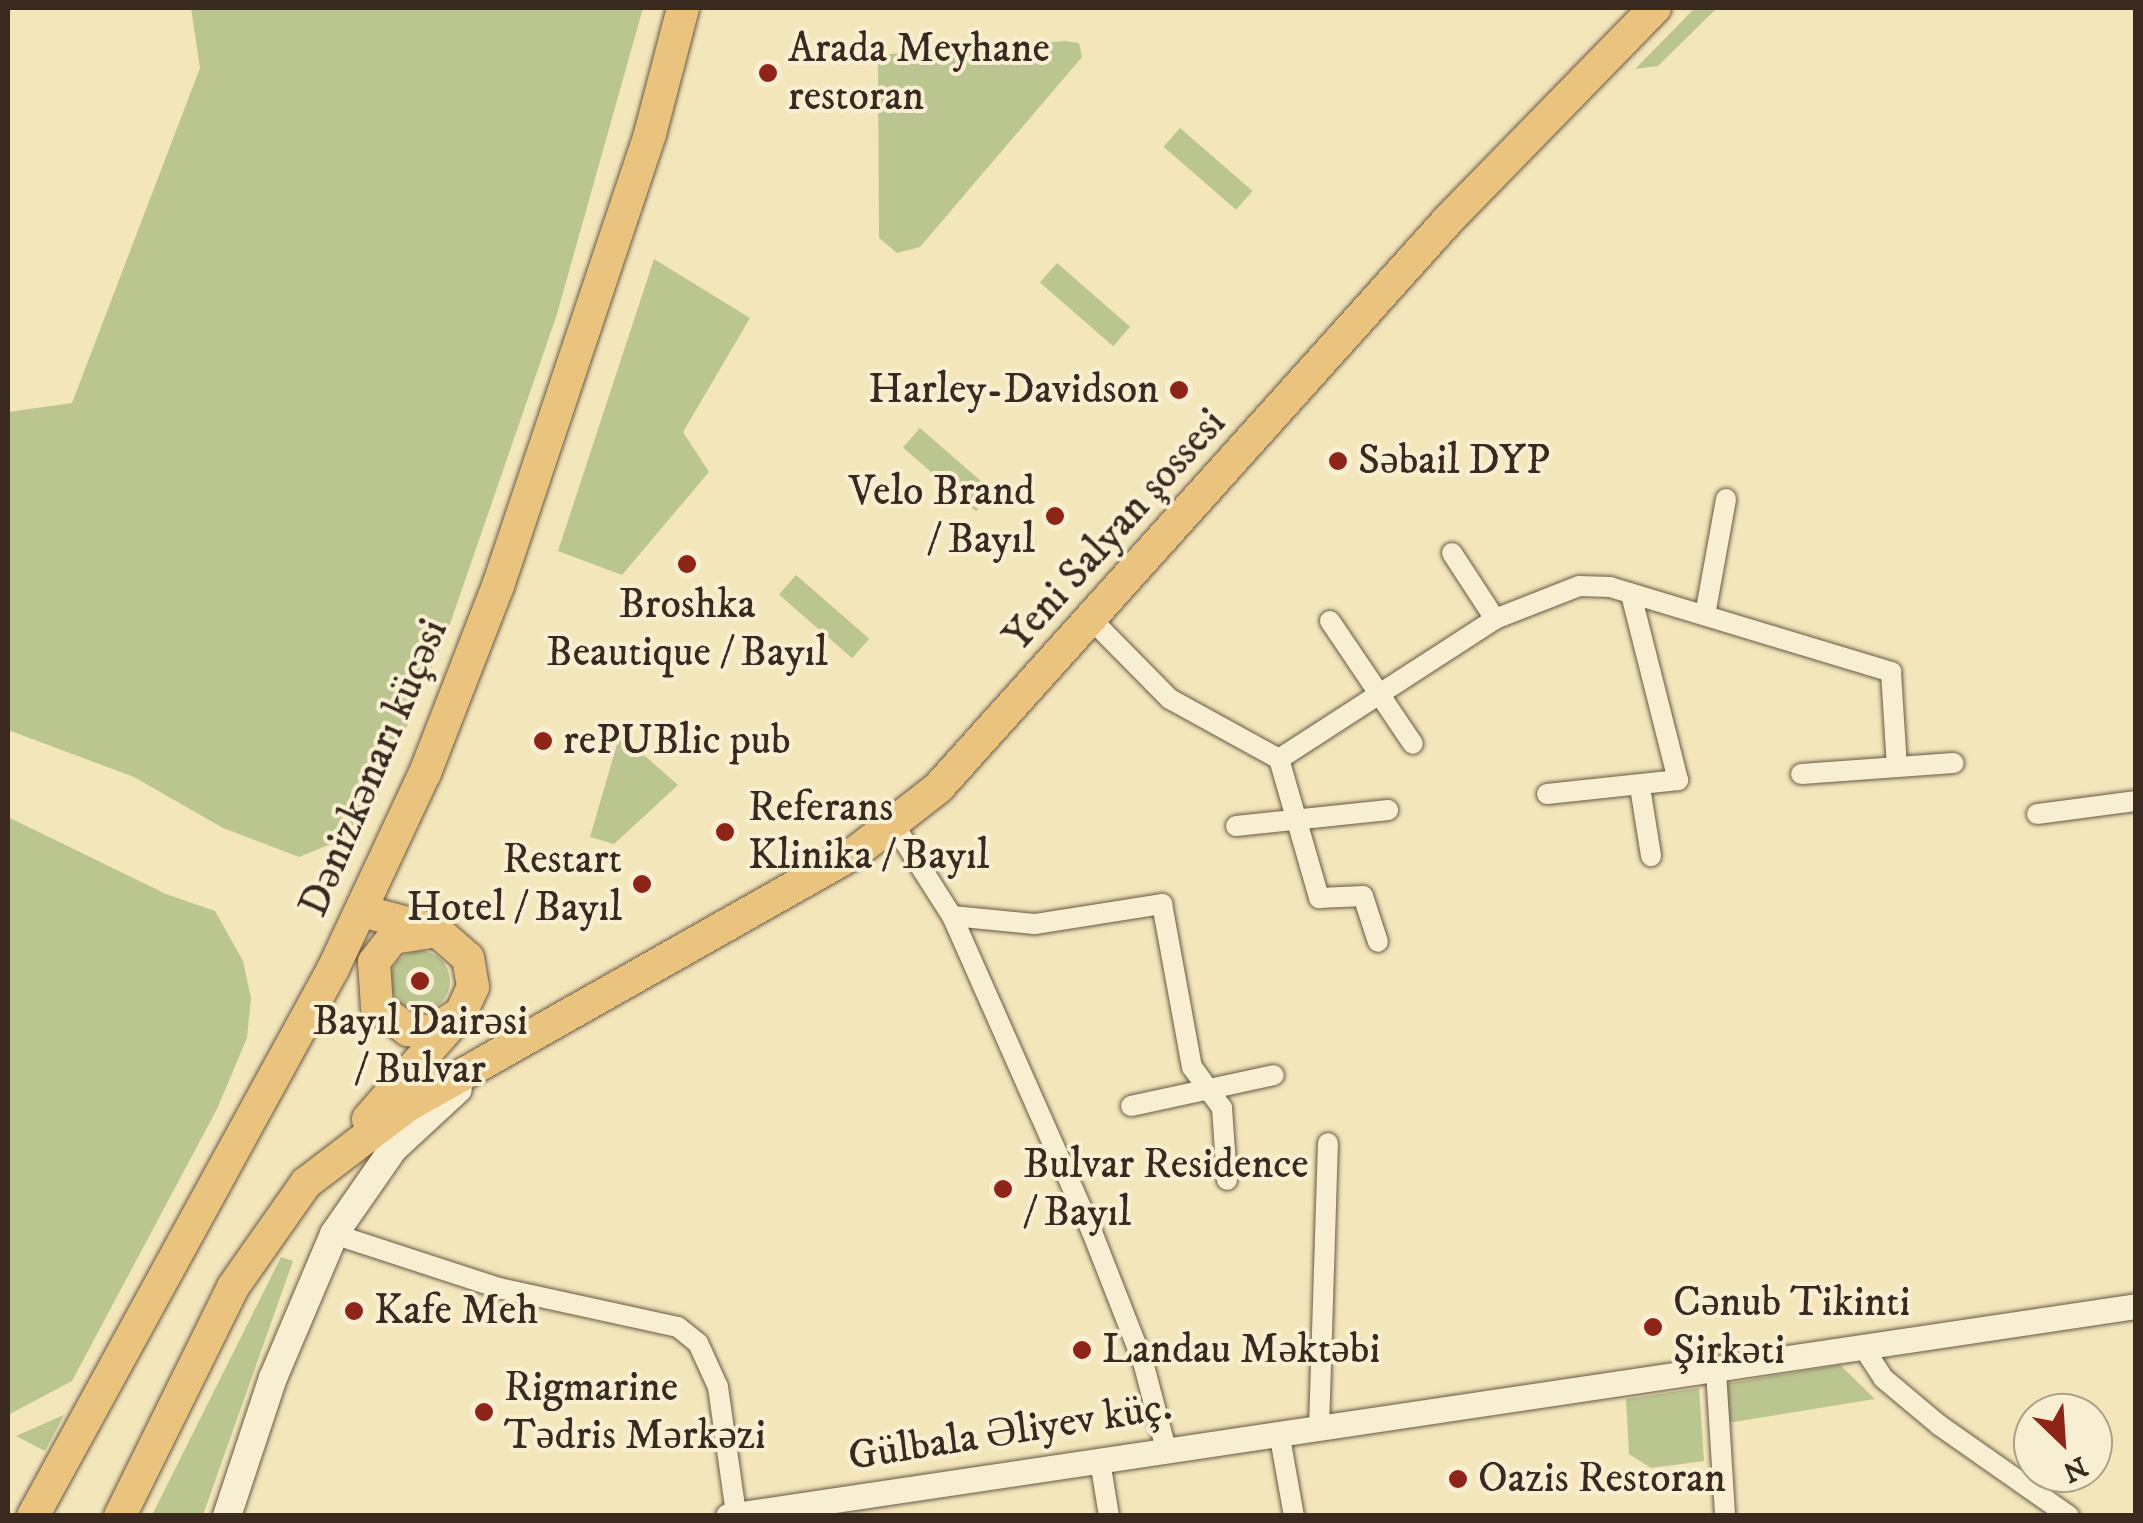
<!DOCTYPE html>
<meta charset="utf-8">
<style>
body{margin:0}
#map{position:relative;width:2143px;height:1523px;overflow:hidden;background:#f4e6bb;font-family:"IM FELL DW Pica",serif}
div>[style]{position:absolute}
.green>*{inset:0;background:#bbc590;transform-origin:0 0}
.round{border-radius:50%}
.roads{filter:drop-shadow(0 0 2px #685845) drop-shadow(0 0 2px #685845)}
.minor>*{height:20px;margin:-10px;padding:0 10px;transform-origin:10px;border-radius:10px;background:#f8efd3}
.tertiary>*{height:25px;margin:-12.5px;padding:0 12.5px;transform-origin:12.5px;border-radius:12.5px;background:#f8efd3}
.secondary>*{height:28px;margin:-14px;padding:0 14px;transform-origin:14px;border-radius:14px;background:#f8efd3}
.trunk>*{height:32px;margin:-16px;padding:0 16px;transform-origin:16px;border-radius:16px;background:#eac37e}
.dots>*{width:28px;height:28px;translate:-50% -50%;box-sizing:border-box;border:5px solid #f8efd3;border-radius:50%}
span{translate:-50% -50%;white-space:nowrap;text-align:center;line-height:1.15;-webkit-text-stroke:8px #f8efd3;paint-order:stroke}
.poi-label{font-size:42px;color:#39291e}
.left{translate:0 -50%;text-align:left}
.right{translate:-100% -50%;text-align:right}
.street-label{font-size:42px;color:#39291e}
.frame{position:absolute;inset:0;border:10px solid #39291e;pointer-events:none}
.north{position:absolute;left:2013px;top:1393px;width:100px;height:100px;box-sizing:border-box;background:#f8efd3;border:2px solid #aca08b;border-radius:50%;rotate:155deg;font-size:28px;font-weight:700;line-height:40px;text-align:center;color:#39291e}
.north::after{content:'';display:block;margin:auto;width:35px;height:45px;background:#8f2418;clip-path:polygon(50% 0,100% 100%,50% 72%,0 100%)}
</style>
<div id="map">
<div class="green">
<div style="clip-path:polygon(191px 8px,643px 8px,557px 314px,450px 624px,371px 812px,353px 835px,299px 857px,223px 828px,134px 777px,8px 730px,8px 412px,72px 403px,200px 68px)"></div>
<div style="clip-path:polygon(1695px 8px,1717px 8px,1658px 66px,1635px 69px)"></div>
<div style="clip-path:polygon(1065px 41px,1079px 43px,1082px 57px,920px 247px,897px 253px,879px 238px,878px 55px)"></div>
<div style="left:1180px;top:128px;width:96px;height:25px;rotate:41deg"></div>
<div style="clip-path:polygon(654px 259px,750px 318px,683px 432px,709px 472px,622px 575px,558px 551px)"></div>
<div style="left:1057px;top:263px;width:97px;height:26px;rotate:41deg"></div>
<div style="left:920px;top:428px;width:97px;height:26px;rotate:41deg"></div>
<div style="left:796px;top:575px;width:97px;height:26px;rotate:41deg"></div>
<div style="clip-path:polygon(620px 734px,678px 785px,614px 844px,590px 837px)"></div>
<div style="clip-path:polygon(8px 817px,166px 894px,215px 911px,243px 961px,251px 998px,247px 1038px,217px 1109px,72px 1381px,8px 1415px)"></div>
<div class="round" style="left:390px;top:951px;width:60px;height:60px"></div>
<div style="clip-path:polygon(281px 1257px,293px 1261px,203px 1515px,152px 1515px)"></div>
<div style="clip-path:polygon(1840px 1365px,1875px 1399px,1727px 1423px,1724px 1384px)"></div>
<div style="clip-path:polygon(1699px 1388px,1704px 1461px,1651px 1468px,1629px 1454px,1626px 1399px)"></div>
<div style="clip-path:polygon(64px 1415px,45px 1451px,16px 1436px)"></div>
</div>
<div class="roads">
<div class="minor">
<div style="left:1452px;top:553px;width:79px;rotate:56.9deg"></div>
<div style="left:1705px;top:615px;width:118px;rotate:-79.7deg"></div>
<div style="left:1092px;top:620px;width:111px;rotate:45.4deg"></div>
<div style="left:1170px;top:699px;width:124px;rotate:28.8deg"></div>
<div style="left:1279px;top:759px;width:257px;rotate:-32.9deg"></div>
<div style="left:1495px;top:619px;width:90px;rotate:-21.4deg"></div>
<div style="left:1579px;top:586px;width:31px;rotate:2deg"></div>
<div style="left:1610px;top:587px;width:294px;rotate:16.8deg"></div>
<div style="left:1891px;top:672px;width:95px;rotate:86.4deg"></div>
<div style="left:1330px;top:621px;width:148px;rotate:56deg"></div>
<div style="left:1279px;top:759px;width:145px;rotate:73.9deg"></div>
<div style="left:1319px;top:898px;width:44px;rotate:-2.6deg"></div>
<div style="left:1363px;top:896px;width:48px;rotate:71.9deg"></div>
<div style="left:1801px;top:774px;width:153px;rotate:-4.1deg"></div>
<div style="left:1640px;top:787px;width:70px;rotate:80.9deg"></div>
<div style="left:1547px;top:794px;width:132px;rotate:-6.1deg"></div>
<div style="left:1678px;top:780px;width:192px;rotate:-104.2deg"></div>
<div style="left:2037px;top:814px;width:100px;rotate:-7.5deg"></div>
<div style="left:894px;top:825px;width:108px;rotate:57.5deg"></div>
<div style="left:952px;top:916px;width:346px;rotate:66.1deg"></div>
<div style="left:1092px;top:1232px;width:140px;rotate:68.6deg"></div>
<div style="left:1143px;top:1362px;width:90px;rotate:75.2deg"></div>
<div style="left:1236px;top:826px;width:153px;rotate:-6deg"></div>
<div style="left:952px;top:916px;width:83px;rotate:5.5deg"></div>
<div style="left:1035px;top:924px;width:129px;rotate:-8.9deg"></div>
<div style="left:1162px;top:904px;width:166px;rotate:79.6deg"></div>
<div style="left:1192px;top:1067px;width:51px;rotate:53.8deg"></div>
<div style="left:1222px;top:1108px;width:72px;rotate:86deg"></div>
<div style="left:1131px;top:1106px;width:146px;rotate:-12.2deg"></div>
<div style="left:334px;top:1234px;width:174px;rotate:18.1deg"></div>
<div style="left:499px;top:1288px;width:183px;rotate:12.3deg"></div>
<div style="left:678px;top:1327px;width:26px;rotate:39deg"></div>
<div style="left:698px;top:1343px;width:48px;rotate:65.6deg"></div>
<div style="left:718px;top:1387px;width:128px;rotate:81.9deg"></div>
<div style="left:1865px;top:1350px;width:33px;rotate:57deg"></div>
<div style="left:1883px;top:1378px;width:73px;rotate:40deg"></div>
<div style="left:1939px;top:1425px;width:159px;rotate:35deg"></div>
<div style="left:1716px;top:1371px;width:145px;rotate:86.4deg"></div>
<div style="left:1319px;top:1428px;width:285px;rotate:-88.2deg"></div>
<div style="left:1279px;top:1432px;width:85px;rotate:79.9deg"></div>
<div style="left:1100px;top:1461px;width:56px;rotate:80.7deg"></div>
</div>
<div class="tertiary">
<div style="left:728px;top:1516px;width:1424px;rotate:-8.48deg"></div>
</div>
<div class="secondary">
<div style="left:227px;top:1516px;width:145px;rotate:-71.6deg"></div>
<div style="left:273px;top:1378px;width:156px;rotate:-67deg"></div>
<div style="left:334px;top:1234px;width:103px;rotate:-55.2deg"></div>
<div style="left:393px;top:1149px;width:88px;rotate:-42.7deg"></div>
</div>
<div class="trunk">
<div style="left:362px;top:911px;width:78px;rotate:14.9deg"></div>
<div style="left:437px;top:931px;width:41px;rotate:41.1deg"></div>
<div style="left:468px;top:958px;width:29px;rotate:80deg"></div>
<div style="left:473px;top:987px;width:29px;rotate:115deg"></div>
<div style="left:461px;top:1013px;width:34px;rotate:148deg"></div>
<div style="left:432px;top:1031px;width:24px;rotate:-178deg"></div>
<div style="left:408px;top:1030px;width:39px;rotate:-143deg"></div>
<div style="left:377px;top:1007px;width:45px;rotate:-93.8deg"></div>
<div style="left:374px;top:962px;width:31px;rotate:-52deg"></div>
<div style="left:393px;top:938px;width:45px;rotate:-9deg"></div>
<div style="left:368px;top:1119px;width:132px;rotate:-48.7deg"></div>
<div style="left:33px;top:1516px;width:624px;rotate:-61.26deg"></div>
<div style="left:333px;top:969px;width:217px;rotate:-64.9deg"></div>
<div style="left:425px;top:773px;width:201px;rotate:-68.7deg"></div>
<div style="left:498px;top:586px;width:477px;rotate:-71.4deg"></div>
<div style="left:650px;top:134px;width:130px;rotate:-75.3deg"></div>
<div style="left:120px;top:1516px;width:255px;rotate:-63.7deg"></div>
<div style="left:233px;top:1287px;width:127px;rotate:-54.9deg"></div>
<div style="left:306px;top:1183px;width:127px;rotate:-37.3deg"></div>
<div style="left:407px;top:1106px;width:516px;rotate:-29.5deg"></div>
<div style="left:856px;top:852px;width:104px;rotate:-38deg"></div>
<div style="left:938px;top:788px;width:765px;rotate:-48.07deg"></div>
<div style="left:1449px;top:219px;width:295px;rotate:-45.7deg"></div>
</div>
</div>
<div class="dots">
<div style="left:768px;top:73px;background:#8f2418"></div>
<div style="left:1179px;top:390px;background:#8f2418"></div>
<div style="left:1338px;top:461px;background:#8f2418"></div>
<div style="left:1055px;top:516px;background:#8f2418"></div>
<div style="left:687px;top:564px;background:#8f2418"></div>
<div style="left:543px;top:741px;background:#8f2418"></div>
<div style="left:725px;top:832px;background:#8f2418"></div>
<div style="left:642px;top:884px;background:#8f2418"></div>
<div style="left:420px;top:981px;background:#8f2418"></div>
<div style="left:1003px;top:1189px;background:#8f2418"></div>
<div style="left:354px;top:1311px;background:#8f2418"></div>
<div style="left:1653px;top:1327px;background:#8f2418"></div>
<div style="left:1082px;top:1350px;background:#8f2418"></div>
<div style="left:484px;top:1412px;background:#8f2418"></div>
<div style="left:1458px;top:1479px;background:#8f2418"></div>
</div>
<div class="poi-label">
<span class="left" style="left:788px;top:73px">Arada Meyhane<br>restoran</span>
<span class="right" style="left:1159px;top:390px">Harley-Davidson</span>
<span class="left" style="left:1358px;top:461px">Səbail DYP</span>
<span class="right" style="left:1035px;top:516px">Velo Brand<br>/ Bayıl</span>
<span style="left:687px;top:629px">Broshka<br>Beautique / Bayıl</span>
<span class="left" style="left:563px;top:741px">rePUBlic pub</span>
<span class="left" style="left:748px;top:832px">Referans<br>Klinika / Bayıl</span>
<span class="right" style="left:622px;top:884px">Restart<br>Hotel / Bayıl</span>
<span style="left:420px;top:1046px">Bayıl Dairəsi<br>/ Bulvar</span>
<span class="left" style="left:1023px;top:1189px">Bulvar Residence<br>/ Bayıl</span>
<span class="left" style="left:1673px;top:1327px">Cənub Tikinti<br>Şirkəti</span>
<span class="left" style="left:374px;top:1311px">Kafe Meh</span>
<span class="left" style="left:1102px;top:1350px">Landau Məktəbi</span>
<span class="left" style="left:504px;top:1412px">Rigmarine<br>Tədris Mərkəzi</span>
<span class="left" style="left:1478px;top:1479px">Oazis Restoran</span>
</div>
<div class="street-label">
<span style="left:1115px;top:530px;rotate:-48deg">Yeni Salyan şossesi</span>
<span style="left:374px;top:768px;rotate:-67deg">Dənizkənarı küçəsi</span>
<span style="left:1010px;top:1432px;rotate:-9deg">Gülbala Əliyev küç.</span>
</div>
<div class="frame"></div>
<div class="north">N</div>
</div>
